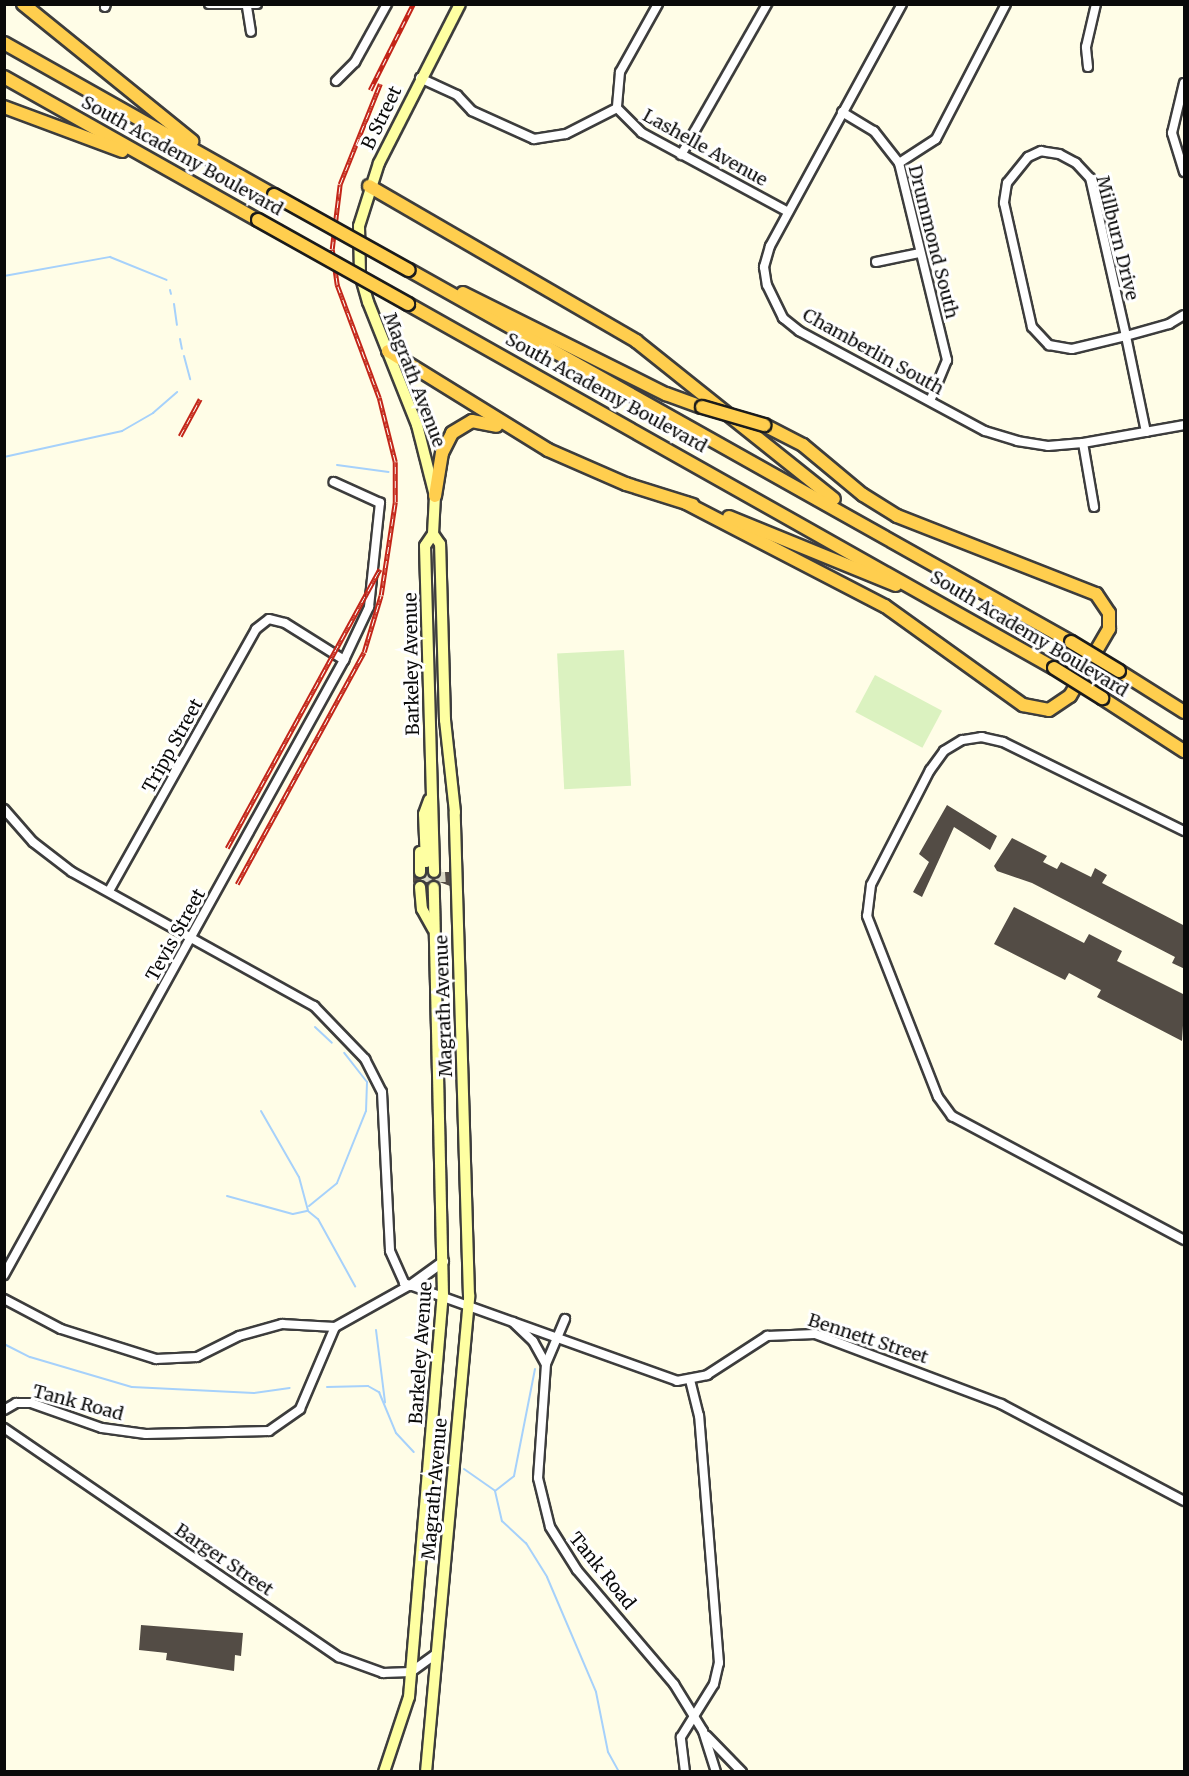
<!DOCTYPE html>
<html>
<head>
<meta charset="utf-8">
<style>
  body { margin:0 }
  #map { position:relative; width:1189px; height:1776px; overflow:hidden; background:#fffde7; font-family:Merriweather,serif }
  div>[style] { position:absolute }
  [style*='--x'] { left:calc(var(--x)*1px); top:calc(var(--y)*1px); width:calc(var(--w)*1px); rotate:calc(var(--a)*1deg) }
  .pitch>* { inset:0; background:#dbf2c0; transform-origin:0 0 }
  .stream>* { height:2px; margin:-1px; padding:0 1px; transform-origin:1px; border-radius:1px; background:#a6d1fb }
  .building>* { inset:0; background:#534c45 }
  .secondary-tunnel>* { height:10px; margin-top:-5px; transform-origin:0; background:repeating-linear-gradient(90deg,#dad9c6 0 10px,transparent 0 15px) }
  .roads { filter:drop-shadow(2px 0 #3d3d3d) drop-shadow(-2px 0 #3d3d3d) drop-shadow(0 2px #3d3d3d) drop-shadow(0 -2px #3d3d3d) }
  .minor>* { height:8px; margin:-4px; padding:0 4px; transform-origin:4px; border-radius:4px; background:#fff }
  .tertiary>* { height:9px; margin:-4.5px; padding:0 4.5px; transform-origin:4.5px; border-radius:4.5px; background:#fff }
  .secondary>* { height:10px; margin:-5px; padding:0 5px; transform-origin:5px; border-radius:5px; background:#feffa2 }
  .trunk>* { height:12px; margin:-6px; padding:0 6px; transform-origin:6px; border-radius:6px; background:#ffce4e }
  .rail>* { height:4.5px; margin-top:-2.25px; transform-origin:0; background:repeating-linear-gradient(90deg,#fff 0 7px,#c32518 0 14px); box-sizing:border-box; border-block:2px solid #c32518 }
  .bridges { filter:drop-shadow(2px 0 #1b1b1b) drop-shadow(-2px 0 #1b1b1b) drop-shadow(0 2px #1b1b1b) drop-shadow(0 -2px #1b1b1b) }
  .trunk-bridge>* { height:12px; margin:-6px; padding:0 6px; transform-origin:6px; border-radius:6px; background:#ffce4e }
  span { translate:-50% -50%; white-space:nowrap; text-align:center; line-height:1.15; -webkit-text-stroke:6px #fff; paint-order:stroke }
  .street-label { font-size:18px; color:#0a0a0a }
  .frame { position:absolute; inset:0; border:6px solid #0a0a0a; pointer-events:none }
</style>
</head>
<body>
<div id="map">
  <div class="pitch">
    <i style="left:624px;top:650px;width:136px;height:67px;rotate:87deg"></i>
    <i style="left:875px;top:675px;width:76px;height:42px;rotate:28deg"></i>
  </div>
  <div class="stream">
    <i style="--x:4;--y:276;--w:108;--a:-10.2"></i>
    <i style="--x:110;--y:257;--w:61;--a:22"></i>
    <i style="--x:170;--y:290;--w:4;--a:76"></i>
    <i style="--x:174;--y:304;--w:21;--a:82"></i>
    <i style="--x:180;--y:339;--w:10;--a:79"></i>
    <i style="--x:184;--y:356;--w:24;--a:75"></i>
    <i style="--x:4;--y:457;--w:121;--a:-12.4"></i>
    <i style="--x:122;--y:431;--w:36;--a:-30"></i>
    <i style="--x:153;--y:413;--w:32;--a:-41"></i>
    <i style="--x:337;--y:465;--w:52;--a:7.7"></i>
    <i style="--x:315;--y:1027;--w:23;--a:43"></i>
    <i style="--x:261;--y:1111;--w:76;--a:60.1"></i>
    <i style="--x:299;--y:1177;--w:35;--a:75"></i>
    <i style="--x:308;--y:1211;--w:13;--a:39"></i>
    <i style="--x:318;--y:1219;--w:77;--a:61.1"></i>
    <i style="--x:227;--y:1196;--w:68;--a:15.3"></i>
    <i style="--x:293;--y:1214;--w:14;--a:-12"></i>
    <i style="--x:309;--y:1206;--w:36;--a:-39"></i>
    <i style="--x:337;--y:1183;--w:78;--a:-68.1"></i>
    <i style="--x:366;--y:1111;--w:29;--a:-88"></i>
    <i style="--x:367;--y:1082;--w:37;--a:-128"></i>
    <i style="--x:376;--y:1330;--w:73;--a:82.9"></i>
    <i style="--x:4;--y:1344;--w:29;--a:27"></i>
    <i style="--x:30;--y:1357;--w:106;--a:16.4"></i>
    <i style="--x:132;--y:1387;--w:122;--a:2.8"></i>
    <i style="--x:254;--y:1393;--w:36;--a:-8"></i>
    <i style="--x:327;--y:1387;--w:41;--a:-1.4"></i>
    <i style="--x:368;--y:1386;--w:13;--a:29"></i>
    <i style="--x:379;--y:1392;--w:44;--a:67.5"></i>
    <i style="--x:396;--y:1433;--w:26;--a:47"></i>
    <i style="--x:464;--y:1469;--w:38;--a:35"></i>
    <i style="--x:495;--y:1491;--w:31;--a:77"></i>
    <i style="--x:502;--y:1521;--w:33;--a:43"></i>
    <i style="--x:526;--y:1543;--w:40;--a:58"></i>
    <i style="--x:547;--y:1577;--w:125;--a:66.9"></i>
    <i style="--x:596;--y:1692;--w:61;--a:78.7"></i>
    <i style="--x:608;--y:1752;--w:23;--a:61"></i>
    <i style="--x:495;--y:1491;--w:24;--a:-38"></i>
    <i style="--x:514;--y:1476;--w:109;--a:-78.9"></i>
  </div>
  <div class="building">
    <i style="clip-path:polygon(947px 805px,997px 836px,990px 850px,954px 827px,922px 897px,913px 892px,929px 862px,919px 854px)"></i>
    <i style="clip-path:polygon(1012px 838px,1047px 856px,1043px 862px,1057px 869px,1061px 862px,1091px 877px,1095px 868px,1107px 875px,1102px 883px,1185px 926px,1185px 969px,1172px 963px,1175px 957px,1032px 883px,997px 871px,994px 866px)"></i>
    <i style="clip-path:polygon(441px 872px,449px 872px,450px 886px,434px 880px,427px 885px,420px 880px,413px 883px,413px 875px,435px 879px)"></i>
    <i style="clip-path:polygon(1014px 907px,1084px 943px,1089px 934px,1122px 951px,1117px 961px,1185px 995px,1182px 1041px,1097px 997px,1101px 990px,1069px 973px,1065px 980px,994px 944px)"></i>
    <i style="clip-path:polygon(141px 1625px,243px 1633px,241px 1656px,235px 1655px,234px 1671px,166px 1660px,167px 1653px,139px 1650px)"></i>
  </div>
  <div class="secondary-tunnel">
    <i style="--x:426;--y:872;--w:15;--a:86"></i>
    <i style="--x:440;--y:872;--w:14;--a:86"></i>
  </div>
  <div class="roads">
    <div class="minor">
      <i style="--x:209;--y:4;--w:48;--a:0"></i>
      <i style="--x:658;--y:4;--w:78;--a:119.2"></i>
      <i style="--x:620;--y:72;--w:36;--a:95"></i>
      <i style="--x:617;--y:108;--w:35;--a:45"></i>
      <i style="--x:642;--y:133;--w:166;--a:28.4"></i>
      <i style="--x:902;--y:4;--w:276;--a:118.6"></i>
      <i style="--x:770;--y:246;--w:22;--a:106"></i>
      <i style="--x:764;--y:267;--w:18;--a:81"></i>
      <i style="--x:767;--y:285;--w:37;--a:64"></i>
      <i style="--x:783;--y:318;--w:21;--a:39"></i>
      <i style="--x:799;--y:331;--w:211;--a:28.3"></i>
      <i style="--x:985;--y:431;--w:34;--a:17"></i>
      <i style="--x:1017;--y:441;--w:31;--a:9"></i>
      <i style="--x:1048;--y:446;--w:35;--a:-5"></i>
      <i style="--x:1083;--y:443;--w:103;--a:-10.1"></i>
      <i style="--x:105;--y:7;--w:3;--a:-72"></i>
      <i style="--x:247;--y:7;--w:25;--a:81"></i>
      <i style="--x:1088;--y:67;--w:20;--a:-96"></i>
      <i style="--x:1086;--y:47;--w:44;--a:-76.9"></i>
      <i style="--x:420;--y:78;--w:41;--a:24.7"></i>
      <i style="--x:457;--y:95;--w:22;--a:47"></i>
      <i style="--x:472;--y:111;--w:68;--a:24.3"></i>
      <i style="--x:534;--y:139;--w:32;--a:-9"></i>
      <i style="--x:566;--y:134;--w:57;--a:-27"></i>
      <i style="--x:336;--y:81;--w:27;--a:-45"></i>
      <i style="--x:355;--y:62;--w:66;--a:-61.1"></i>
      <i style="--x:1184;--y:83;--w:51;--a:103.5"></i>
      <i style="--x:1172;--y:133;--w:41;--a:72.9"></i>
      <i style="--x:842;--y:112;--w:37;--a:31"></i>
      <i style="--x:874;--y:131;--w:41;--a:52"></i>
      <i style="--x:899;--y:163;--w:203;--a:76.3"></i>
      <i style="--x:947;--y:360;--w:44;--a:112.5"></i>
      <i style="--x:681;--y:155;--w:174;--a:-60.3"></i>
      <i style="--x:899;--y:163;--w:44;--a:-33"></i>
      <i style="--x:936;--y:139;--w:152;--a:-62.6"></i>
      <i style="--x:876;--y:262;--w:45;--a:-11.6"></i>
      <i style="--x:1146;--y:432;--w:98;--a:-101.8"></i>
      <i style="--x:1126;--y:336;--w:162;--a:-102.8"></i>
      <i style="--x:1090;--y:178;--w:21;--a:-133"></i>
      <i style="--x:1076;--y:163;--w:19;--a:-152"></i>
      <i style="--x:1059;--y:154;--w:18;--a:-171"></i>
      <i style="--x:1041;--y:151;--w:14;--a:155"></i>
      <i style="--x:1028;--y:157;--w:33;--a:129"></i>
      <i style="--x:1007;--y:183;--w:20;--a:99"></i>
      <i style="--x:1004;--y:203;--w:127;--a:77.3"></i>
      <i style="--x:1032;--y:327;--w:25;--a:47"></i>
      <i style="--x:1049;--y:345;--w:23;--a:10"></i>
      <i style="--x:1072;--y:349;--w:56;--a:-13.5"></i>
      <i style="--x:1126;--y:336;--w:45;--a:-15.6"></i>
      <i style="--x:1169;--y:324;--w:17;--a:-31"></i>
      <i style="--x:1083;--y:443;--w:65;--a:80.2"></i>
      <i style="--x:4;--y:809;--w:44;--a:48.7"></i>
      <i style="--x:33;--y:842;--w:49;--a:37.6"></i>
      <i style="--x:72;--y:872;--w:277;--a:29"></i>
      <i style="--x:314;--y:1006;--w:74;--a:46.1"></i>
      <i style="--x:365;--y:1059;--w:37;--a:63"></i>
      <i style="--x:382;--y:1092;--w:159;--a:87.1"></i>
      <i style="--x:390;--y:1251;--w:35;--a:66"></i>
      <i style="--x:404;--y:1283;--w:290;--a:19.7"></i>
      <i style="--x:677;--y:1381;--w:31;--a:-11"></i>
      <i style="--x:707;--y:1375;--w:72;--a:-33"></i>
      <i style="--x:767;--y:1336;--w:48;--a:-2.4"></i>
      <i style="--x:815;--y:1334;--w:199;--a:20.6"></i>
      <i style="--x:1001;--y:1404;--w:207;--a:27.9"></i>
      <i style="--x:1184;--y:831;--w:202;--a:-153.8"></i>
      <i style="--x:1003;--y:742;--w:22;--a:-167"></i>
      <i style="--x:982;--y:737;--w:20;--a:171"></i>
      <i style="--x:962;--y:740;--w:21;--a:149"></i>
      <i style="--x:944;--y:751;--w:24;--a:126"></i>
      <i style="--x:930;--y:770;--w:129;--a:117.2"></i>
      <i style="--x:871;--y:885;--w:31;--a:97"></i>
      <i style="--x:867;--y:916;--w:194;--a:68.6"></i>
      <i style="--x:938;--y:1097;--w:24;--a:54"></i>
      <i style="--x:952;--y:1116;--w:263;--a:28.1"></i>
      <i style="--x:109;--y:891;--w:300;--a:-60.7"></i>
      <i style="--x:256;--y:629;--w:16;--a:-38"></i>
      <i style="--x:269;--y:619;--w:16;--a:14"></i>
      <i style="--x:285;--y:623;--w:70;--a:32.1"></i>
      <i style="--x:4;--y:1275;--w:703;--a:-61.06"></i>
      <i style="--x:344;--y:660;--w:59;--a:-64.7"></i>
      <i style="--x:369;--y:607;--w:105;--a:-84"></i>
      <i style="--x:380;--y:503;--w:51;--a:-155.5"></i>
      <i style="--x:4;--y:1299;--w:64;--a:27.8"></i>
      <i style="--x:61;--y:1329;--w:100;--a:17.5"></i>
      <i style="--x:156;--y:1359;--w:41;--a:-2.8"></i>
      <i style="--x:197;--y:1357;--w:47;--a:-26.6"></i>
      <i style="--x:239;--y:1336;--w:45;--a:-15.6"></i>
      <i style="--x:282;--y:1324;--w:53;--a:3.2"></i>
      <i style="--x:513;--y:1322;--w:28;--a:44"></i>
      <i style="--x:533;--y:1341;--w:26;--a:61"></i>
      <i style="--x:546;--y:1364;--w:114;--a:94"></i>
      <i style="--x:538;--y:1478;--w:50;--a:76.2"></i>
      <i style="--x:550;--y:1527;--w:51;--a:57.9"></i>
      <i style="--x:577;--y:1570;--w:150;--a:49.6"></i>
      <i style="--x:674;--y:1684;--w:55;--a:58.3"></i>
      <i style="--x:703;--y:1731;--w:43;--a:72.4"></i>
      <i style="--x:546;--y:1364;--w:49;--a:-67.1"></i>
      <i style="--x:4;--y:1410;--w:14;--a:-30"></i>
      <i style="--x:16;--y:1403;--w:15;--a:0"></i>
      <i style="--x:31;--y:1403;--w:75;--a:19.4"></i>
      <i style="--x:102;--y:1428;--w:44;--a:7.8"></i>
      <i style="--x:146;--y:1434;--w:123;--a:-1.4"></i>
      <i style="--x:269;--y:1431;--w:38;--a:-35"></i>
      <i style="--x:300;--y:1409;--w:89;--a:-66.9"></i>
      <i style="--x:335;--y:1327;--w:86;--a:-29.2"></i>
      <i style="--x:4;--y:1428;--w:406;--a:34.4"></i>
      <i style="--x:339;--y:1657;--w:47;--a:20"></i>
      <i style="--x:383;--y:1673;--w:28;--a:-2"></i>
      <i style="--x:411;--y:1672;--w:32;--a:-36"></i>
      <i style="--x:707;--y:1736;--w:50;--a:45.8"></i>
      <i style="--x:685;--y:1772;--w:35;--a:-97"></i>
      <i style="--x:681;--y:1737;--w:62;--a:-58.1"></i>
      <i style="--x:714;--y:1684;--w:22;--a:-77"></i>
      <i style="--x:719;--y:1663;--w:248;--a:-94.6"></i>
      <i style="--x:699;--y:1416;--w:36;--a:-104"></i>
    </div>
    <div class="tertiary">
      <i style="--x:410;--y:1285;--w:41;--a:-36"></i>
    </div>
    <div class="secondary">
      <i style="--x:433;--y:534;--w:14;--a:124"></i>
      <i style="--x:425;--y:546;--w:326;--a:88.4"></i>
      <i style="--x:420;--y:852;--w:20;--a:90"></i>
      <i style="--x:426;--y:862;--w:48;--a:-92.4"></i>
      <i style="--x:424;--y:814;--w:15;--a:-70"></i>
      <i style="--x:420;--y:887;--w:22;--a:85"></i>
      <i style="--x:422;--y:909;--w:23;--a:61"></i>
      <i style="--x:384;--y:1772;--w:79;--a:-71.6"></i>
      <i style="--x:409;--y:1697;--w:403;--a:-85.2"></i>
      <i style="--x:443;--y:1295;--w:408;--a:-91.3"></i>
      <i style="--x:426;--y:1772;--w:478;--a:-84.8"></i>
      <i style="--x:469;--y:1296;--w:484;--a:-91.7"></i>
      <i style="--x:455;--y:812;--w:93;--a:-96.2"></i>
      <i style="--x:445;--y:720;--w:176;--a:-91.6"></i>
      <i style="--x:440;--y:544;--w:12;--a:-125"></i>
      <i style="--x:433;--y:534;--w:38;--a:-87"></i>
      <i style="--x:435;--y:496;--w:73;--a:-104.2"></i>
      <i style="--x:417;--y:425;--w:132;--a:-111.7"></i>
      <i style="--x:368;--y:302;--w:29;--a:-106"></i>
      <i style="--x:360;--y:274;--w:48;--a:-91.2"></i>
      <i style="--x:359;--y:226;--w:66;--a:-72.4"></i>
      <i style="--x:379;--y:163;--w:178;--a:-63"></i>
    </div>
    <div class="trunk">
      <i style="--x:23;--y:4;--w:218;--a:39"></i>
      <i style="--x:4;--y:43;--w:310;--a:29.4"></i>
      <i style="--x:4;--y:77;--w:291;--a:29.4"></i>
      <i style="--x:4;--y:107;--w:126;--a:20.4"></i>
      <i style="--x:369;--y:186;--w:309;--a:30.1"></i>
      <i style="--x:636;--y:341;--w:253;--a:38.6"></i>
      <i style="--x:409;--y:270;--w:759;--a:29.33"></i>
      <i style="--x:463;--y:293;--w:227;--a:26.5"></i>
      <i style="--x:666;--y:394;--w:38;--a:20"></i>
      <i style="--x:408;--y:304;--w:741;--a:29.4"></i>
      <i style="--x:388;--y:351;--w:188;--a:31.7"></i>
      <i style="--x:548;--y:450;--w:85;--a:23.6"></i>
      <i style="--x:626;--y:484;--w:70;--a:17.4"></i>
      <i style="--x:435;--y:496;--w:44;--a:-80.8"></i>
      <i style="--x:442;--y:453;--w:22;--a:-63"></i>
      <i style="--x:452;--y:433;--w:23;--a:-31"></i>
      <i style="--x:472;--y:421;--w:25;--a:11"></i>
      <i style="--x:686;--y:503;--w:224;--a:27.4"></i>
      <i style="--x:885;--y:606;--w:170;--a:35.7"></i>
      <i style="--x:1023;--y:705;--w:26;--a:11"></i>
      <i style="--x:1049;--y:710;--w:25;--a:-34"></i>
      <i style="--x:1070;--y:696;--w:78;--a:-59.8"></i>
      <i style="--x:1109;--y:629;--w:16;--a:-90"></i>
      <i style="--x:1109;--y:613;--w:23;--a:-124"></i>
      <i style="--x:1096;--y:594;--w:214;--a:-158.6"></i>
      <i style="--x:897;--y:516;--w:40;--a:-148"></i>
      <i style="--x:863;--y:495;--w:78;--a:-140.2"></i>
      <i style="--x:803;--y:445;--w:44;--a:-152.9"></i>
      <i style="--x:729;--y:517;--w:180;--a:22.2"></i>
      <i style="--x:1119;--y:671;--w:77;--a:32.2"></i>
      <i style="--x:1102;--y:698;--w:98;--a:32.9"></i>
    </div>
  </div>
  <div class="rail">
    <i style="--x:370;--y:90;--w:96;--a:-63.4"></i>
    <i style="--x:180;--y:436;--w:42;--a:-61.6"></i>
    <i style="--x:227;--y:848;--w:318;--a:-61.3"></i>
    <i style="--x:237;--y:884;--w:264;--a:-61.3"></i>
    <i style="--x:364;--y:652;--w:59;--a:-73.4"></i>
    <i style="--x:381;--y:595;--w:94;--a:-81.4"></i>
    <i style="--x:395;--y:502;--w:40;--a:-90"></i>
    <i style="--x:395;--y:462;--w:66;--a:-104"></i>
    <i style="--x:379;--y:398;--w:121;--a:-110.4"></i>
    <i style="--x:337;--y:285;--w:36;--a:-98"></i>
    <i style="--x:332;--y:249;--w:65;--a:-83"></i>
    <i style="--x:340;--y:184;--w:108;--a:-68.2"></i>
  </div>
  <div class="bridges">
    <div class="trunk-bridge">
      <i style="--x:274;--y:195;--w:154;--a:29.1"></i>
      <i style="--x:258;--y:220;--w:172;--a:29.2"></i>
      <i style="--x:702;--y:407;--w:65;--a:16.2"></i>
      <i style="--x:1071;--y:642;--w:56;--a:31.1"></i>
      <i style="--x:1054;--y:668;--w:57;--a:32"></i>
    </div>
  </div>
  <div class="street-label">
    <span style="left:382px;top:118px;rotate:-64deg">B Street</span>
    <span style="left:705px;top:148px;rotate:29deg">Lashelle Avenue</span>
    <span style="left:182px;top:156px;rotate:29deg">South Academy Boulevard</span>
    <span style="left:1117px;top:238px;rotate:76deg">Millburn Drive</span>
    <span style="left:933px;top:242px;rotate:76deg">Drummond South</span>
    <span style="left:873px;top:352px;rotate:29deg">Chamberlin South</span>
    <span style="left:414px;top:380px;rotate:69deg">Magrath Avenue</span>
    <span style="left:606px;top:393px;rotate:29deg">South Academy Boulevard</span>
    <span style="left:1029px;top:634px;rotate:31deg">South Academy Boulevard</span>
    <span style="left:412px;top:664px;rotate:-91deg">Barkeley Avenue</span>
    <span style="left:173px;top:746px;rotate:-61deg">Tripp Street</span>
    <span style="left:176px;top:935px;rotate:-61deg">Tevis Street</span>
    <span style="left:444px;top:1006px;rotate:-92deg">Magrath Avenue</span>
    <span style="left:868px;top:1339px;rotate:18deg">Bennett Street</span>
    <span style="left:421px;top:1353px;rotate:-86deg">Barkeley Avenue</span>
    <span style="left:78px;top:1403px;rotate:15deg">Tank Road</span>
    <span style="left:435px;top:1489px;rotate:-85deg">Magrath Avenue</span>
    <span style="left:224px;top:1560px;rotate:34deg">Barger Street</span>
    <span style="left:602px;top:1571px;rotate:51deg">Tank Road</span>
  </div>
  <div class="frame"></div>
</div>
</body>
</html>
